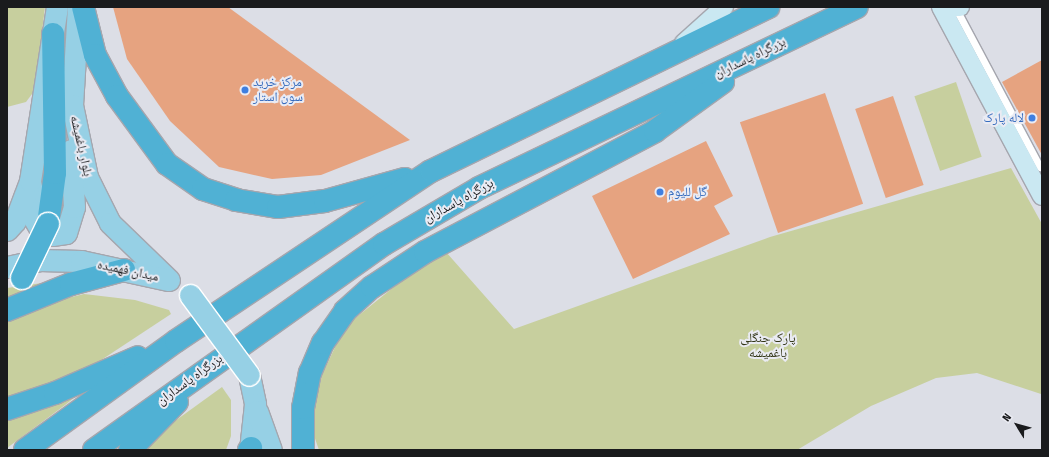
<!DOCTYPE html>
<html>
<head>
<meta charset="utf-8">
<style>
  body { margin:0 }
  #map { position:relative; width:1049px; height:457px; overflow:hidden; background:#dcdee6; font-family:"Fira Sans Condensed","Noto Naskh Arabic",sans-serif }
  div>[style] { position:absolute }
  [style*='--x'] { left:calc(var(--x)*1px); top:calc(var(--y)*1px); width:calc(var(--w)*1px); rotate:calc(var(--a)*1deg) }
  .green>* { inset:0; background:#c7cf9e; transform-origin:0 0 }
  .building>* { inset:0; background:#e6a380; transform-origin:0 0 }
  .roads { filter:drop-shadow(1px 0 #a5a6ae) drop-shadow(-1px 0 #a5a6ae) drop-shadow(0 1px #a5a6ae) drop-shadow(0 -1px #a5a6ae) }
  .lane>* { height:7px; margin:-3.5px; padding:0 3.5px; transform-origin:3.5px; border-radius:3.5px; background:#fff }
  .secondary>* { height:18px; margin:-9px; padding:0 9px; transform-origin:9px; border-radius:9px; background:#cae8f2 }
  .primary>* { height:21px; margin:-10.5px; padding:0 10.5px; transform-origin:10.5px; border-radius:10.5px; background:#96d0e5 }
  .highway>* { height:22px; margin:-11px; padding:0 11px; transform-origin:11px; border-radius:11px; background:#50b1d4 }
  .bridges { filter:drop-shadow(1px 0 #fff) drop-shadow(-1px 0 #fff) drop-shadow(0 1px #fff) drop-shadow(0 -1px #fff) }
  .primary-bridge>* { height:21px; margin:-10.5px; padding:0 10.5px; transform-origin:10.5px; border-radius:10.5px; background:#96d0e5 }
  .highway-bridge>* { height:22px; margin:-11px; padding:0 11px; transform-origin:11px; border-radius:11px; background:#50b1d4 }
  .dots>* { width:11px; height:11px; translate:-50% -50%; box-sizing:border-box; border:2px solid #eaebf3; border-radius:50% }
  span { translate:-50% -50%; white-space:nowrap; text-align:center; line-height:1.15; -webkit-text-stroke:4px #eaebf3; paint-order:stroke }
  .street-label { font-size:13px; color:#1a1b1d }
  .shop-label { font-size:13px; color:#366cbe }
  .left { translate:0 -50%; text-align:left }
  .right { translate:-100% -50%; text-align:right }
  .park-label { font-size:13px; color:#303415 }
  .frame { position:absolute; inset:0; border:8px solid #1a1b1d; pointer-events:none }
  .north { position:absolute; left:997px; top:405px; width:40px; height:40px; -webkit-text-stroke:3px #eaebf3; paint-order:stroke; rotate:307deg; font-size:11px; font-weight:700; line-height:16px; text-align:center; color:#1a1b1d }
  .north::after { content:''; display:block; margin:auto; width:14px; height:18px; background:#1a1b1d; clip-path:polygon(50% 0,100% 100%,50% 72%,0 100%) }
</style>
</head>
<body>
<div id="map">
  <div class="green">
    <i style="clip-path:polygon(45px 7px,35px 90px,26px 102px,7px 107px,7px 8px)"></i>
    <i style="left:956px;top:82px;width:79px;height:44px;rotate:71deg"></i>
    <i style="clip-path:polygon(1011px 168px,1042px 224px,1041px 394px,977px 373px,936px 378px,871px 406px,797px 450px,319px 450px,310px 424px,322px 375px,336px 345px,353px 320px,400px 282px,446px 252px,514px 329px,770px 237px)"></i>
    <i style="clip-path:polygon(49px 282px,7px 303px,7px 288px)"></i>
    <i style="clip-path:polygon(84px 294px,135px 300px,169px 310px,171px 314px,80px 374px,7px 399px,7px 320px,35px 306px)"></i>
    <i style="clip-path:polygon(88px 387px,65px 405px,7px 448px,7px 421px,45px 409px)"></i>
    <i style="clip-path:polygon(222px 387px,231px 400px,231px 436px,226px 450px,145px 450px,175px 421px)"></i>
  </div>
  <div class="building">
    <i style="clip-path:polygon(113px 7px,228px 7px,410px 140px,321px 175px,272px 179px,219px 167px,170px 121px,127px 59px)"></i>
    <i style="clip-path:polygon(1042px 60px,1042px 155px,1002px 82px)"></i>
    <i style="left:825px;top:93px;width:117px;height:90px;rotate:71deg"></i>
    <i style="left:893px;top:96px;width:94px;height:40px;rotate:71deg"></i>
    <i style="clip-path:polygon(706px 141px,733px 196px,714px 206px,730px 234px,633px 279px,592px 196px)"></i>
  </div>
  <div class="roads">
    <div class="lane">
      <i style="--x:956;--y:9;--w:179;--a:62"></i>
    </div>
    <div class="secondary">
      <i style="--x:941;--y:7;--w:214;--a:61.9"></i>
      <i style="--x:956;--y:7;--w:4;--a:0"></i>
      <i style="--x:684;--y:43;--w:54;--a:-42"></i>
    </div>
    <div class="primary">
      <i style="--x:78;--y:7;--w:98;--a:93.5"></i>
      <i style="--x:72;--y:105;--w:74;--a:78.2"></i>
      <i style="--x:87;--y:177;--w:51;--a:63.4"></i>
      <i style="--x:110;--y:223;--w:82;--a:44"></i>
      <i style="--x:31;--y:186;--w:31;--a:86"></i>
      <i style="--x:33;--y:217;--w:14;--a:60"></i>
      <i style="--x:40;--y:229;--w:13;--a:27"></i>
      <i style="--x:52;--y:235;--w:14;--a:-8"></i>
      <i style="--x:66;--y:233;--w:27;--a:-73"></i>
      <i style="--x:74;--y:207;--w:57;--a:-93"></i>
      <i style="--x:7;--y:230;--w:12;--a:-48"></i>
      <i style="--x:15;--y:221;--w:43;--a:-69.4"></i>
      <i style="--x:30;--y:181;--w:176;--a:-81.2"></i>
      <i style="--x:7;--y:267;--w:33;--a:-12"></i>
      <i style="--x:39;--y:260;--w:42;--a:1.4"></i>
      <i style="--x:81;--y:261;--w:89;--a:12.3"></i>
      <i style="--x:249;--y:375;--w:30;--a:78"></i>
      <i style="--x:255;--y:404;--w:46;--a:96.2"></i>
      <i style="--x:257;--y:411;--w:41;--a:70.3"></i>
    </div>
    <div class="highway">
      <i style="--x:83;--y:7;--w:49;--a:76"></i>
      <i style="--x:95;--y:55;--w:47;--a:61.8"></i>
      <i style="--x:117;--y:96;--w:84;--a:53.7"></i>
      <i style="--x:167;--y:164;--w:44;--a:34.8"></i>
      <i style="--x:203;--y:189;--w:35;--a:18"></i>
      <i style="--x:236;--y:200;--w:43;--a:9.5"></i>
      <i style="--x:278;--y:207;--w:47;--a:-7.3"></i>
      <i style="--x:325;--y:201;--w:83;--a:-15.4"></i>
      <i style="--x:48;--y:224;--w:51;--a:-82.2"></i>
      <i style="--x:55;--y:173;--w:139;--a:-90.8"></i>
      <i style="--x:7;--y:310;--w:69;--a:-22.1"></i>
      <i style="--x:71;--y:284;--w:55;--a:-14.8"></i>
      <i style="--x:7;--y:409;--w:51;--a:-18.4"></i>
      <i style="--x:55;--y:393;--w:90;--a:-23.4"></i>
      <i style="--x:25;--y:450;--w:186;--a:-35.8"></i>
      <i style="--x:176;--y:341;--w:306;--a:-33.7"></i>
      <i style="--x:431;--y:171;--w:375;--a:-25.9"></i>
      <i style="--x:94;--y:450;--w:356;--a:-35.4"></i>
      <i style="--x:384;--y:244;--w:110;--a:-30.5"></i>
      <i style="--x:479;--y:188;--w:419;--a:-25.6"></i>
      <i style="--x:130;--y:450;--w:67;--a:-45.6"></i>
      <i style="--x:249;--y:450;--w:3;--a:-45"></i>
      <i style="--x:303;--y:450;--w:42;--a:-90"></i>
      <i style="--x:303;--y:408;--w:36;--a:-79"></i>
      <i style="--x:310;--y:373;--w:33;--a:-67"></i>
      <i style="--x:323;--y:343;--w:39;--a:-55"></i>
      <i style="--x:345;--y:311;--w:36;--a:-42"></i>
      <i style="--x:372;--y:287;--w:64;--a:-33.4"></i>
      <i style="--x:425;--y:252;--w:260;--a:-27.7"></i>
      <i style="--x:655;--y:131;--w:84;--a:-35.8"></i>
    </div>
  </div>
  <div class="bridges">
    <div class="primary-bridge">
      <i style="--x:190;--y:295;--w:99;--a:53.6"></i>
    </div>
    <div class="highway-bridge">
      <i style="--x:22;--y:278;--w:60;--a:-64.3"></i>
    </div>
  </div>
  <div class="dots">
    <i style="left:245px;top:90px;background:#3f7fe0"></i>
    <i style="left:1032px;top:118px;background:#3f7fe0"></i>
    <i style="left:660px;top:192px;background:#3f7fe0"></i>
  </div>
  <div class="street-label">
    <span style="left:750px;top:58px;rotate:-26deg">بزرگراه پاسداران</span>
    <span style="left:81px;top:146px;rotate:77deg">بلوار باغمیشه</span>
    <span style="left:459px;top:201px;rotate:-29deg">بزرگراه پاسداران</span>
    <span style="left:128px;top:271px;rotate:12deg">میدان فهمیده</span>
    <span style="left:190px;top:380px;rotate:-36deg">بزرگراه پاسداران</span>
  </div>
  <div class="shop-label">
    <span class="left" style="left:253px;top:90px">مرکز خرید<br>سون استار</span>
    <span class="right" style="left:1024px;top:118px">لاله پارک</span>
    <span class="left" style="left:668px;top:192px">گل للیوم</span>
  </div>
  <div class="park-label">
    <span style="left:768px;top:346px">پارک جنگلی<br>باغمیشه</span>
  </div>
  <div class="frame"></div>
  <div class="north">N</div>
</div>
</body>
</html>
